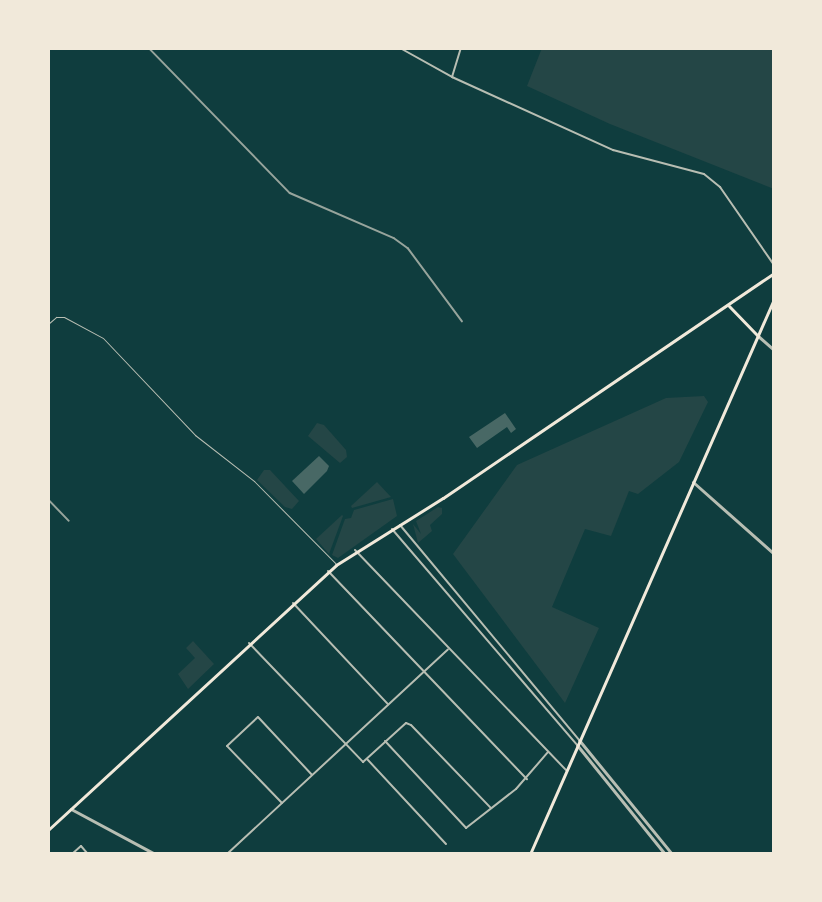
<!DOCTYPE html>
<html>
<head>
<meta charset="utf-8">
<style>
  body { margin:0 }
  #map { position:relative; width:822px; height:902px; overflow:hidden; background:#0f3d3e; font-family:Arial,sans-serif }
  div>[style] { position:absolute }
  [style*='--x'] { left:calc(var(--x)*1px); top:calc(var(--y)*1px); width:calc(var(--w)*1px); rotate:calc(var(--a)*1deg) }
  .green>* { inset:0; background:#244646 }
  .building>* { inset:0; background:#486865 }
  .service>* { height:1px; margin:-0.5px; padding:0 0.5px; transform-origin:0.5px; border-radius:0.5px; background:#b8beb3 }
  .minor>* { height:2px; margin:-1px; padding:0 1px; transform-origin:1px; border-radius:1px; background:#b8beb3 }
  .tertiary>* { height:3px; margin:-1.5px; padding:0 1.5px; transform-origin:1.5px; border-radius:1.5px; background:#b8beb3 }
  .secondary>* { height:3px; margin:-1.5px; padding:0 1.5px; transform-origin:1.5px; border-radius:1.5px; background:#f1e9da }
  .rail>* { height:1.5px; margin:-0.75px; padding:0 0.75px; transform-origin:0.75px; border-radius:0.75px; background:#97a49c }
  span { translate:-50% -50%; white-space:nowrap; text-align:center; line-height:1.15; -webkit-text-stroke:4.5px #f1e9da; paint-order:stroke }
  .frame { position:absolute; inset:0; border:50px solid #f1e9da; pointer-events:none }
</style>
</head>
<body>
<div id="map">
  <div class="green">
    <i style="clip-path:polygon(542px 48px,774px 48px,774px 189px,610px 124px,527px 86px)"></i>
    <i style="clip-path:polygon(704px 396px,708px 402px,679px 462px,638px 494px,629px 491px,611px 536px,585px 529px,552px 607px,599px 628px,565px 703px,453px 554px,517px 465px,666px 398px)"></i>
    <i style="clip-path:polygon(317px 423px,324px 425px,346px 450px,347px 457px,340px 463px,308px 436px)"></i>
    <i style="clip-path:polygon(264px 470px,270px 470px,299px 501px,292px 509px,285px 507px,257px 480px)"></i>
    <i style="clip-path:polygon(377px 482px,391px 497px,352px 508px,351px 506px)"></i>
    <i style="clip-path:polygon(393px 499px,397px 516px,338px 558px,332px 555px,345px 519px,351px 518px,354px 510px)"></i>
    <i style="clip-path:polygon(438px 507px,442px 508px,442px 514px,430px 525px,432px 531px,418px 543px,413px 524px,421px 534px,416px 521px)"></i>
    <i style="clip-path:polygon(342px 515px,343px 516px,329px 554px,316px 539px)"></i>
    <i style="clip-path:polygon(193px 641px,214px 664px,188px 689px,178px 674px,195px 658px,186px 648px)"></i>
  </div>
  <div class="building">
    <i style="clip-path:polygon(505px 413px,516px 429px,511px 433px,507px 427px,477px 448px,469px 437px)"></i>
    <i style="clip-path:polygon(319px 456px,329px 466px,327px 471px,304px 494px,292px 481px)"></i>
  </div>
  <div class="service">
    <i style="--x:48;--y:324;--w:11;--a:-41"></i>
    <i style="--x:56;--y:317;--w:8;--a:0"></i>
    <i style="--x:64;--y:317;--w:44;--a:28.3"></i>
    <i style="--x:103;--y:338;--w:134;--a:46.5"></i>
    <i style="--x:195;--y:435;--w:75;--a:37.9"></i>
    <i style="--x:254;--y:481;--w:117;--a:45.3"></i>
  </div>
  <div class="minor">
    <i style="--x:400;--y:48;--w:60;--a:29.1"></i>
    <i style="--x:452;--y:77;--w:177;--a:24.4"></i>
    <i style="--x:613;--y:150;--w:94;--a:14.8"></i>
    <i style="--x:704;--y:174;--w:21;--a:39"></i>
    <i style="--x:720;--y:187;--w:95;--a:55.3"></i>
    <i style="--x:452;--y:77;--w:30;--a:-73"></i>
    <i style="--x:400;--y:525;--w:280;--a:50.2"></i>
    <i style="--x:392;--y:529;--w:284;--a:49.4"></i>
    <i style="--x:355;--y:550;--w:305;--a:46.2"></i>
    <i style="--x:328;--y:571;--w:288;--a:46.3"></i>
    <i style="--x:293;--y:603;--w:139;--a:46.8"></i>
    <i style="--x:249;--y:643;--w:165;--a:46.2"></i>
    <i style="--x:363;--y:762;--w:58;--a:-42.2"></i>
    <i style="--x:406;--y:723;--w:5;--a:22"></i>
    <i style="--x:411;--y:725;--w:115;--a:46.1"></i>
    <i style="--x:385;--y:741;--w:119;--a:47"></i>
    <i style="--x:466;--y:828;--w:63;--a:-38"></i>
    <i style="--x:516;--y:789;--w:49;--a:-49.1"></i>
    <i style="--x:367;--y:759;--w:116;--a:47.1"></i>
    <i style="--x:282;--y:803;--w:79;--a:-134"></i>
    <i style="--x:227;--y:746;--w:42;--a:-43.1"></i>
    <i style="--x:258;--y:717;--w:79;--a:47"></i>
    <i style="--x:72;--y:854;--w:12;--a:-42"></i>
    <i style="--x:81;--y:846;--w:11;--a:49"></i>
    <i style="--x:227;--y:854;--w:301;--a:-42.8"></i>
  </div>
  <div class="tertiary">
    <i style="--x:758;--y:336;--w:21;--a:41"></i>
    <i style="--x:693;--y:482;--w:108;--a:41.6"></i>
    <i style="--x:579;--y:740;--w:147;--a:50.8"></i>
    <i style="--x:577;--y:745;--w:140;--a:51.1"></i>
    <i style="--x:71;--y:809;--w:95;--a:28.2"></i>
  </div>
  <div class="secondary">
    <i style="--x:729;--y:306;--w:42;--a:46"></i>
    <i style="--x:48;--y:830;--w:391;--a:-42.6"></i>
    <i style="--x:336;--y:565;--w:126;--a:-32.1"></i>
    <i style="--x:443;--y:498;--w:400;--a:-34.2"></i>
    <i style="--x:530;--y:854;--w:606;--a:-66.27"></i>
  </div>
  <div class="rail">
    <i style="--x:149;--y:48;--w:202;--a:45.8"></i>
    <i style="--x:290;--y:193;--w:113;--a:23.4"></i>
    <i style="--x:394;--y:238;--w:17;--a:36"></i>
    <i style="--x:408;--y:248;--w:91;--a:53.5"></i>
    <i style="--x:48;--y:499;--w:30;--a:46"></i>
  </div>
  <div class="frame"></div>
</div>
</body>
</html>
